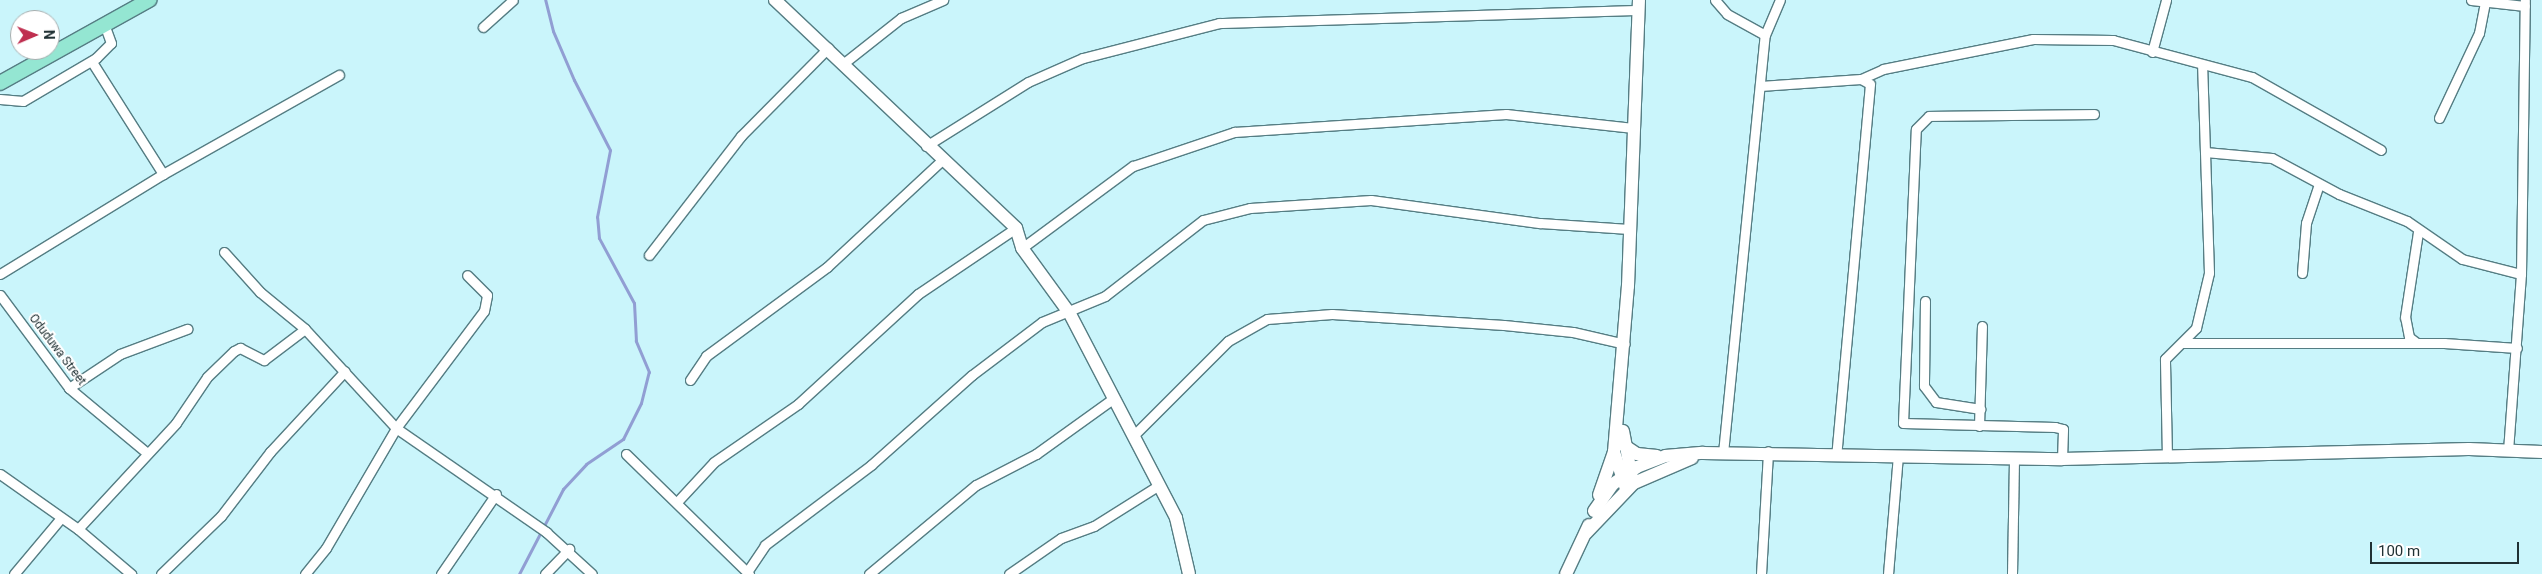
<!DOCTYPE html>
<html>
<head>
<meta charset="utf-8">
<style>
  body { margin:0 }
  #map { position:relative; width:2542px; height:574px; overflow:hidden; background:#caf5fb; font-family:Roboto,sans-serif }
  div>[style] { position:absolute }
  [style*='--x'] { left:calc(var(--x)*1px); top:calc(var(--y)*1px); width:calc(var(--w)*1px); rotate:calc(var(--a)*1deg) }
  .stream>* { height:3px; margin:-1.5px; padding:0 1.5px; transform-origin:1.5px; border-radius:1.5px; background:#919ed3 }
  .roads { filter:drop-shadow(1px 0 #557d83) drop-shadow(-1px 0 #557d83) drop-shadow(0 1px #557d83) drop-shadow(0 -1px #557d83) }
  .street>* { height:9px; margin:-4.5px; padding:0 4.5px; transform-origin:4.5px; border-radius:4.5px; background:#fff }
  .secondary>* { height:12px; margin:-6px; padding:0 6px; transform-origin:6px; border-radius:6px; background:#fff }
  .primary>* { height:14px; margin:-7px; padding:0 7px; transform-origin:7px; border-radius:7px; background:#94e6d2 }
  span { translate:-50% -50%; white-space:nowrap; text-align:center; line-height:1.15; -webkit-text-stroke:4px #fff; paint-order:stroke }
  .street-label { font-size:12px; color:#203134 }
  .north { position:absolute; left:10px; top:10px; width:50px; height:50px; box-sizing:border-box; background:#fff; border:1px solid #a6adae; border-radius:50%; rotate:89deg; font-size:14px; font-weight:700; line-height:20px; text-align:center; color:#203134 }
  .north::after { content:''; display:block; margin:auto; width:18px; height:22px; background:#bf2f50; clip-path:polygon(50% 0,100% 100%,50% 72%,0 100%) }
  .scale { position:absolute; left:2370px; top:542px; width:149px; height:22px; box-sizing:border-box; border:2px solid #203134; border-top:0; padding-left:6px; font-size:15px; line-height:18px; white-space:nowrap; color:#203134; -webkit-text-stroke:4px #fff; paint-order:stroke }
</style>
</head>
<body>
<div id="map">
  <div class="stream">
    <i style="--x:519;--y:574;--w:96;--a:-62.6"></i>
    <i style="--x:563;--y:489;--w:34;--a:-47"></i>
    <i style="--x:586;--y:464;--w:45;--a:-34"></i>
    <i style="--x:623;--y:439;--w:40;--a:-63.4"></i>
    <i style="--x:641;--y:403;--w:32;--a:-76"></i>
    <i style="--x:649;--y:372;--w:34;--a:-113"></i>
    <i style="--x:636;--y:341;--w:38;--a:-93"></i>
    <i style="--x:634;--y:303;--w:74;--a:-118.3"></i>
    <i style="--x:599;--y:238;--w:21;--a:-95"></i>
    <i style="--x:597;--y:217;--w:68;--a:-79"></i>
    <i style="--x:610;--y:150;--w:79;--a:-117.2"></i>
    <i style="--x:574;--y:80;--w:53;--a:-113.2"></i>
    <i style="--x:553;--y:31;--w:32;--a:-104"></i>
  </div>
  <div class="roads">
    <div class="street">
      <i style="--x:1715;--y:0;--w:18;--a:49"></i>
      <i style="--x:1727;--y:14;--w:43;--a:28.9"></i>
      <i style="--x:2471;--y:0;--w:54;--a:6.3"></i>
      <i style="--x:483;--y:27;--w:40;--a:-42"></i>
      <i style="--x:2152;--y:52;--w:54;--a:-74.9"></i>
      <i style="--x:92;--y:62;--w:133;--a:57.6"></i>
      <i style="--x:844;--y:63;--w:73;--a:-38.3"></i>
      <i style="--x:901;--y:18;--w:46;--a:-23.2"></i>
      <i style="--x:1861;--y:79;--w:24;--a:-24"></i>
      <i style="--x:1883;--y:69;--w:153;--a:-11.3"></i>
      <i style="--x:2033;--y:39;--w:80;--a:0.7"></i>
      <i style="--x:2113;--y:40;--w:144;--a:14.9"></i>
      <i style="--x:2252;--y:77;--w:148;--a:29.5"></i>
      <i style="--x:1760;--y:86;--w:101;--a:-4"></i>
      <i style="--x:1861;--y:79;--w:10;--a:29"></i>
      <i style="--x:1870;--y:84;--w:373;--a:95.2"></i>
      <i style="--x:0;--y:99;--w:23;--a:5"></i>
      <i style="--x:23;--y:101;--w:85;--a:-30.5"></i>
      <i style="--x:96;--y:58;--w:21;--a:-45"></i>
      <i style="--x:111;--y:43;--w:20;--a:-110"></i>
      <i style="--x:2439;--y:118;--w:94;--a:-64.8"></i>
      <i style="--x:2479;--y:33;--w:31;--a:-79"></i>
      <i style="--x:926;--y:146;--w:120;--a:-32.1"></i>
      <i style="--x:1028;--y:82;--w:60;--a:-23.6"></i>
      <i style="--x:1083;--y:58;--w:140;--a:-14.4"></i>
      <i style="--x:1219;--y:23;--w:420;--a:-1.8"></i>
      <i style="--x:2205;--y:152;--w:67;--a:5.1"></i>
      <i style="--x:2272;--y:158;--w:76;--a:28.2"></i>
      <i style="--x:2339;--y:194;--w:73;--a:21.7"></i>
      <i style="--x:2407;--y:221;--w:67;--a:34.6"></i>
      <i style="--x:2462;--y:259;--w:61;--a:14.3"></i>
      <i style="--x:1022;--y:248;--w:138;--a:-36.5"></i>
      <i style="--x:1133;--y:166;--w:107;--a:-18.6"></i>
      <i style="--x:1234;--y:132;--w:273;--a:-3.8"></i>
      <i style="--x:1506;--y:114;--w:128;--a:6.3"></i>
      <i style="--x:224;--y:252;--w:54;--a:48"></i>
      <i style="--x:260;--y:292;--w:58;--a:39.4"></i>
      <i style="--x:305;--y:329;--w:134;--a:47.4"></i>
      <i style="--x:396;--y:428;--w:183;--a:34.7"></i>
      <i style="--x:546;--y:532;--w:62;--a:42.4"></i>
      <i style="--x:649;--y:255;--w:150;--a:-52.3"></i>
      <i style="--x:741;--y:136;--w:124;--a:-45.3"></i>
      <i style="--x:2302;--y:273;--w:50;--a:-85.4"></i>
      <i style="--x:2306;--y:223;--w:41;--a:-71.6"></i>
      <i style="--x:0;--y:274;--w:191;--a:-31.5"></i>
      <i style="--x:163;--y:174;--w:202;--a:-29.4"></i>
      <i style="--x:0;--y:295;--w:116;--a:53.4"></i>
      <i style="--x:69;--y:388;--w:102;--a:39.8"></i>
      <i style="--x:1925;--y:301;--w:85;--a:90.7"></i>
      <i style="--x:1924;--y:386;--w:20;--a:53"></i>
      <i style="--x:1936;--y:402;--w:45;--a:9"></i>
      <i style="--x:2183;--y:343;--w:261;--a:0"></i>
      <i style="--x:2444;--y:343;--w:73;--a:3.9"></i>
      <i style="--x:2417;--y:343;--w:10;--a:-143"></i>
      <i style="--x:2409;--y:337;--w:20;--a:-101"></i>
      <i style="--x:2405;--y:317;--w:86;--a:-81.3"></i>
      <i style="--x:690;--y:380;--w:29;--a:-56"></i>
      <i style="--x:706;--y:356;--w:150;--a:-36.3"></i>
      <i style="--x:827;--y:267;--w:156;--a:-42.9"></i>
      <i style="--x:69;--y:388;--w:61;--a:-33.7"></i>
      <i style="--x:120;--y:354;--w:72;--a:-20.5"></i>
      <i style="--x:1979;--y:426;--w:100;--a:-88.3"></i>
      <i style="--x:1134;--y:435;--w:133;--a:-45"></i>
      <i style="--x:1228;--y:341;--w:45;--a:-29.4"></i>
      <i style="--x:1267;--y:319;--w:65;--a:-4.4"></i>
      <i style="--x:1332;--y:314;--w:172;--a:3.7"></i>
      <i style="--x:1504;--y:325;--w:69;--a:5.8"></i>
      <i style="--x:1573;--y:332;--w:53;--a:13"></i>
      <i style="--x:2508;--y:451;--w:177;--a:-85.8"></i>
      <i style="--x:2521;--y:274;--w:274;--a:-89.2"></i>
      <i style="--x:1723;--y:453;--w:420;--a:-84.3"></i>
      <i style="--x:1765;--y:35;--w:38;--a:-67"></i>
      <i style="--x:626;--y:454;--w:172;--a:44.3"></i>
      <i style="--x:2167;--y:457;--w:98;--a:-91.2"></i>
      <i style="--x:2165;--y:359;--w:44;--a:-45"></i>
      <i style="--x:2196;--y:328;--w:57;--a:-76.7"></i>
      <i style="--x:2209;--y:273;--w:207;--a:-91.9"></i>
      <i style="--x:2062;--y:459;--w:30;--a:-88"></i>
      <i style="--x:2063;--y:429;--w:8;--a:-166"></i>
      <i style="--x:2055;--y:427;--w:152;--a:-178.5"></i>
      <i style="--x:1903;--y:423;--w:294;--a:-87.5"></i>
      <i style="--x:1916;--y:129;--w:18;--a:-45"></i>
      <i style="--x:1929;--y:116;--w:165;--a:-0.7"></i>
      <i style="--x:0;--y:474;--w:95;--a:35.2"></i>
      <i style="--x:78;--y:529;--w:70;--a:40.3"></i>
      <i style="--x:677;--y:502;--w:54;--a:-47.2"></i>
      <i style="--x:714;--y:462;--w:102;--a:-34.6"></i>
      <i style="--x:798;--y:404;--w:163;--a:-42.5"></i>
      <i style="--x:918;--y:294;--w:118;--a:-34"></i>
      <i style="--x:78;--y:529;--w:144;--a:-47.2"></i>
      <i style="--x:176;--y:423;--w:55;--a:-56"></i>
      <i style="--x:207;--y:377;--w:37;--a:-44"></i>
      <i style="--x:234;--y:351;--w:7;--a:-27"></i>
      <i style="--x:240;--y:348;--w:27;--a:27"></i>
      <i style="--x:264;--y:360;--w:51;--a:-37.1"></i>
      <i style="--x:747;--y:572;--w:32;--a:-56"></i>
      <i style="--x:765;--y:545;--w:133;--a:-37"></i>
      <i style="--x:871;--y:465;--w:135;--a:-41.7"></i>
      <i style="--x:972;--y:375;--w:88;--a:-37.1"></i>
      <i style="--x:1042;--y:322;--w:68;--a:-22.4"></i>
      <i style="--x:1105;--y:296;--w:124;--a:-37.8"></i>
      <i style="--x:1203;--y:220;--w:49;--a:-14.3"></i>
      <i style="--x:1250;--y:208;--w:121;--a:-3.8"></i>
      <i style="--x:1371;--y:200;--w:171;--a:7.8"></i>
      <i style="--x:1540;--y:223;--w:89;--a:3.9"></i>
      <i style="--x:14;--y:574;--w:72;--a:-50.1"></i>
      <i style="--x:161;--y:574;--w:83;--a:-44"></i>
      <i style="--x:221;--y:516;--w:81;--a:-52.6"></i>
      <i style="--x:270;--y:452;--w:110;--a:-47.2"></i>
      <i style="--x:305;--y:574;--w:33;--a:-51"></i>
      <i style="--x:326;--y:548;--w:139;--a:-59.7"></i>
      <i style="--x:396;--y:428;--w:146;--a:-53.1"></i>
      <i style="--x:484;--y:311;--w:16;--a:-79"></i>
      <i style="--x:487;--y:295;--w:28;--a:-135"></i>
      <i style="--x:441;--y:574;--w:97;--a:-55.5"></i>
      <i style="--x:545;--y:574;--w:35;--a:-46"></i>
      <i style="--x:869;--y:574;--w:139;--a:-39.8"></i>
      <i style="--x:976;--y:485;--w:68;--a:-27.3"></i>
      <i style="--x:1036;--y:454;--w:96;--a:-35.7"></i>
      <i style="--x:1009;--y:574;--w:63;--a:-34.7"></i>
      <i style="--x:1061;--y:538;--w:35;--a:-20"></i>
      <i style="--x:1094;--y:526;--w:77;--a:-32.2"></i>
      <i style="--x:1761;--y:574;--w:123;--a:-86.7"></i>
      <i style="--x:1888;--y:574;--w:118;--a:-85.2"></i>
      <i style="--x:2012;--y:574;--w:115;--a:-89"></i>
    </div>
    <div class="secondary">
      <i style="--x:775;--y:0;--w:332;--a:43.4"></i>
      <i style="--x:1016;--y:228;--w:21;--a:73"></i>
      <i style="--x:1022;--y:248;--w:82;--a:54"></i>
      <i style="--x:1070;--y:314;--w:230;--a:62.5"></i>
      <i style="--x:1176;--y:518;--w:57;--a:76.9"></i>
      <i style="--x:1623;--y:431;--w:48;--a:79.2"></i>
      <i style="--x:1622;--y:444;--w:18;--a:34"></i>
      <i style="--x:1637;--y:454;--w:20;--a:6"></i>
      <i style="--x:1626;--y:489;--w:39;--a:-108"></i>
      <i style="--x:1614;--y:452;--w:167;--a:-85.2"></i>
      <i style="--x:1628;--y:286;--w:286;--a:-87.8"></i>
      <i style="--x:1599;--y:495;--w:46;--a:-70.8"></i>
      <i style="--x:1594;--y:511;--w:33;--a:-55"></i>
      <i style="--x:1613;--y:484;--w:29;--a:-35"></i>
      <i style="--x:1637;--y:467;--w:30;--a:-21"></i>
      <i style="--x:1665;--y:456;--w:38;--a:-5"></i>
      <i style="--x:1703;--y:453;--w:359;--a:1"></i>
      <i style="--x:2062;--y:459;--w:407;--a:-1.4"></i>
      <i style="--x:2469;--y:449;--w:73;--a:2.4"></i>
      <i style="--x:1586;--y:533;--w:69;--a:-46.2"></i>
      <i style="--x:1634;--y:483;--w:63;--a:-23.3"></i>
      <i style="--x:1566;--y:574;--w:54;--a:-64.9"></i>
    </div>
    <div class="primary">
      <i style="--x:0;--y:83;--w:171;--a:-29.1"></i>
    </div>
  </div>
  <div class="street-label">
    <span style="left:57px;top:350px;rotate:53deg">Oduduwa Street</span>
  </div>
  <div class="north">N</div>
  <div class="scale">100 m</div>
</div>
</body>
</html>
